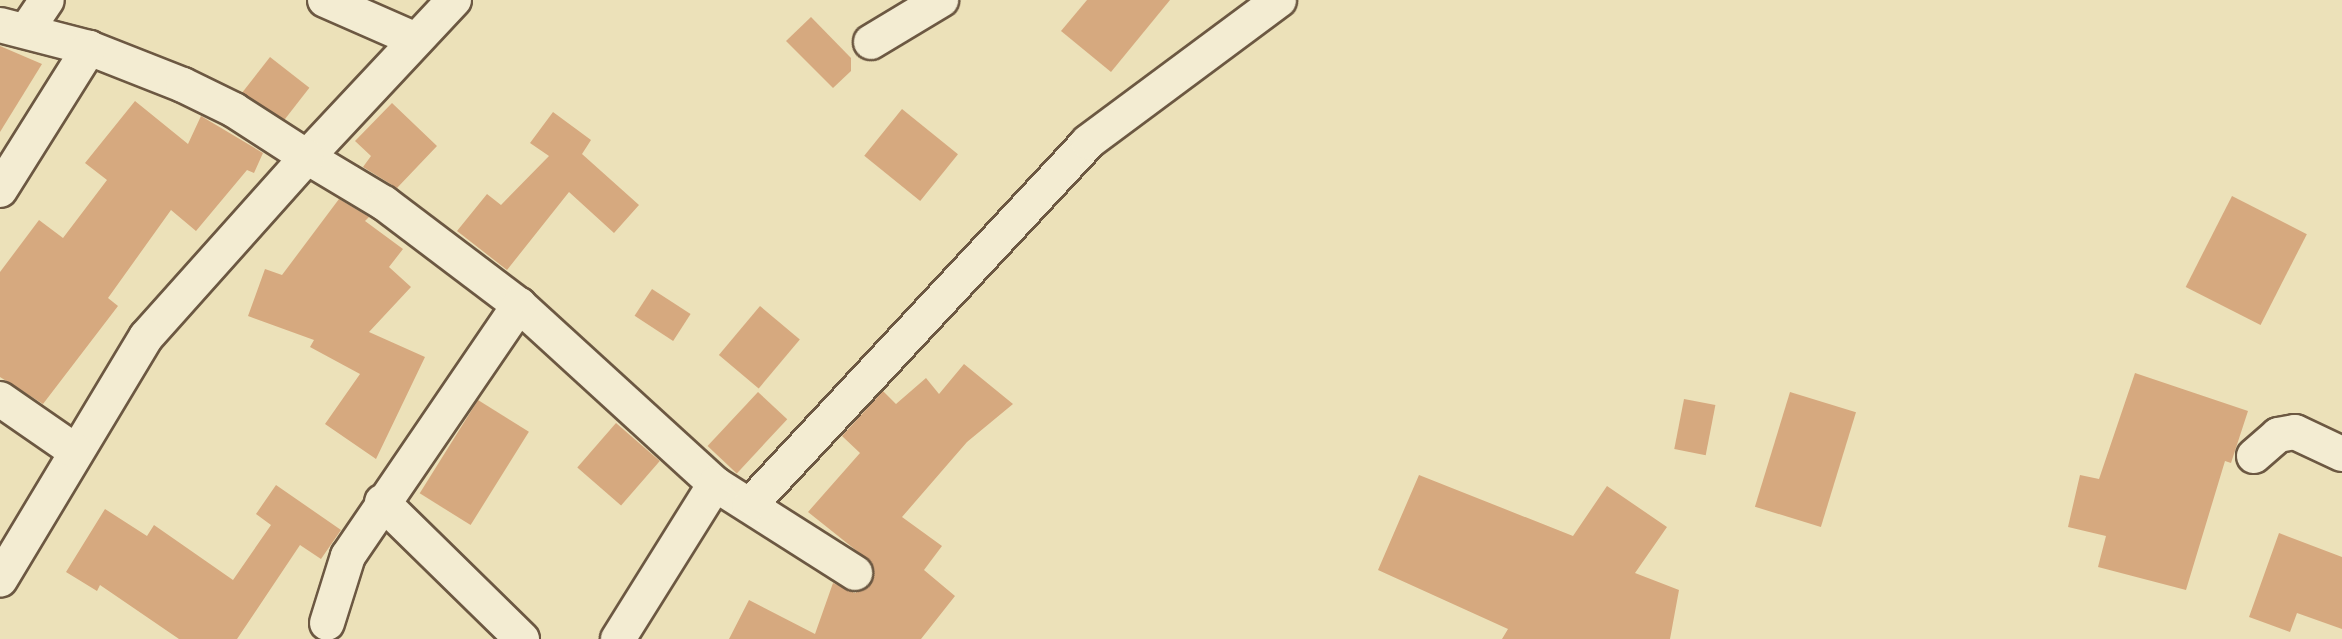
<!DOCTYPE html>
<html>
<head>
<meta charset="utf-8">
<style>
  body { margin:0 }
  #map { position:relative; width:2342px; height:639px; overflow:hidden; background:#ece1b9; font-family:"EB Garamond",serif }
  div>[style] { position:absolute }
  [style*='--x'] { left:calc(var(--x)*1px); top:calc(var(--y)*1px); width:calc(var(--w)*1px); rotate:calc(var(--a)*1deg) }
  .building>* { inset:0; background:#d6a97f; transform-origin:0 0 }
  .roads { filter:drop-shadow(2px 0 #6c5842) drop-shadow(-2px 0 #6c5842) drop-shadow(0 2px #6c5842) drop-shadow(0 -2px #6c5842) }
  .street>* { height:34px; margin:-17px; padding:0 17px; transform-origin:17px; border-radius:17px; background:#f3ecd2 }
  span { translate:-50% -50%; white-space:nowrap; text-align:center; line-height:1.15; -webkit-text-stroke:6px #f3ecd2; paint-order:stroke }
</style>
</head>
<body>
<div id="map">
  <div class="building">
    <i style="clip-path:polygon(1087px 0,1170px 0,1111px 72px,1061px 31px)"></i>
    <i style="clip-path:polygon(811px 17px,851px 58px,851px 71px,833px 88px,786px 41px)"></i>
    <i style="clip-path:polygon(0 46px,42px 64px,0 132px)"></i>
    <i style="left:270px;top:57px;width:50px;height:45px;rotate:38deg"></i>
    <i style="clip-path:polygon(135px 101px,188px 144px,201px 116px,263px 153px,254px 173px,247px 170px,196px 231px,171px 210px,108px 298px,118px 306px,43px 404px,0 377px,0 272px,39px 220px,63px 238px,107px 180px,85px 163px)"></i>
    <i style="clip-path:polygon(392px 103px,437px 146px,397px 188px,363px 167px,371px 156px,355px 141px)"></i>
    <i style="left:902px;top:109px;width:72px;height:60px;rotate:39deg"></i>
    <i style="clip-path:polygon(553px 112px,591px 140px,582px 154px,639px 205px,614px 233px,569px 192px,507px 270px,457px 231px,487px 194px,501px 205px,549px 156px,530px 143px)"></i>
    <i style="left:2232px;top:196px;width:84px;height:102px;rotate:27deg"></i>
    <i style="clip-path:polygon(339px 199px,369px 217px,365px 221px,403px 249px,389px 267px,411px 287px,369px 332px,425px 357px,376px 459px,325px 424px,360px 374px,310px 347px,314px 340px,248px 316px,265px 269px,282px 275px)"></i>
    <i style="left:652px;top:289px;width:46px;height:32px;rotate:33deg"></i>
    <i style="left:760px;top:306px;width:52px;height:64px;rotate:40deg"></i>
    <i style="clip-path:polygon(964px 364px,1013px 404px,967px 442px,902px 517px,942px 546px,924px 570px,955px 596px,921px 639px,729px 639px,749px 600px,815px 634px,833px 583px,855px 593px,871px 584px,872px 563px,808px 512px,860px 453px,842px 436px,883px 391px,896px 404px,926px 378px,939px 394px)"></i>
    <i style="clip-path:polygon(2135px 373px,2248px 411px,2231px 463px,2225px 461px,2186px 590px,2098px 567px,2106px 536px,2068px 527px,2080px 475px,2099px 479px)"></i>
    <i style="left:758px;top:392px;width:40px;height:74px;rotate:43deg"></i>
    <i style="left:1790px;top:392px;width:69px;height:120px;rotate:17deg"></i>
    <i style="left:1684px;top:399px;width:32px;height:51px;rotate:11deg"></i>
    <i style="left:478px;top:400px;width:60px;height:110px;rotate:32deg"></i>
    <i style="left:616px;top:423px;width:58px;height:59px;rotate:41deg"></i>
    <i style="clip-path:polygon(1419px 475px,1573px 536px,1607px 486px,1667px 527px,1635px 573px,1679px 590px,1670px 639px,1502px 639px,1508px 629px,1378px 570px)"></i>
    <i style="clip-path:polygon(276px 485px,341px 530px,321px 559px,300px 545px,237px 639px,179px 639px,100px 585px,97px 591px,66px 572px,105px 509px,147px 536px,154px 525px,233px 580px,271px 525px,256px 514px)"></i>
    <i style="clip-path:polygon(2279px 533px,2342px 557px,2342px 629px,2297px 613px,2290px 632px,2249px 617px)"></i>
  </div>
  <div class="roads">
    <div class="street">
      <i style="--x:325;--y:0;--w:99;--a:23.7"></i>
      <i style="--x:454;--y:0;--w:215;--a:133.1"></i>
      <i style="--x:307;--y:157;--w:90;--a:30.9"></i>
      <i style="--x:384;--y:203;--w:169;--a:37.1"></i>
      <i style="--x:519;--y:305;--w:265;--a:42.4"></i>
      <i style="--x:715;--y:484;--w:166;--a:32.4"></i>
      <i style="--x:0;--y:25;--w:92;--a:14.5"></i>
      <i style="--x:89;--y:48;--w:101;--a:21.5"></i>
      <i style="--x:183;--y:85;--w:57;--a:26.1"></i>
      <i style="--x:234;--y:110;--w:87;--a:32.8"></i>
      <i style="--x:307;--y:157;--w:241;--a:131.8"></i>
      <i style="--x:146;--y:337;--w:283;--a:121"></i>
      <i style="--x:26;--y:31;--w:37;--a:-56"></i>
      <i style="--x:871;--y:42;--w:82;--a:-31"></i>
      <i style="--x:0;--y:190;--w:168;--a:-57.9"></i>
      <i style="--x:0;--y:399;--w:91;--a:34.7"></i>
      <i style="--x:2254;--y:456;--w:32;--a:-41"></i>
      <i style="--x:2278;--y:435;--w:17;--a:-10"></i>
      <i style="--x:2295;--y:432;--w:52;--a:25.1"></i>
      <i style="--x:382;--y:502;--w:196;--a:44.4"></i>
      <i style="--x:750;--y:505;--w:496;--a:-47"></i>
      <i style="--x:1088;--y:142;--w:238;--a:-36.6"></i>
      <i style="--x:327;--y:623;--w:70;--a:-72.6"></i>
      <i style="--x:348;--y:556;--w:304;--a:-55.7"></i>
      <i style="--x:618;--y:639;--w:183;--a:-58"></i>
    </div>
  </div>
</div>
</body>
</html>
